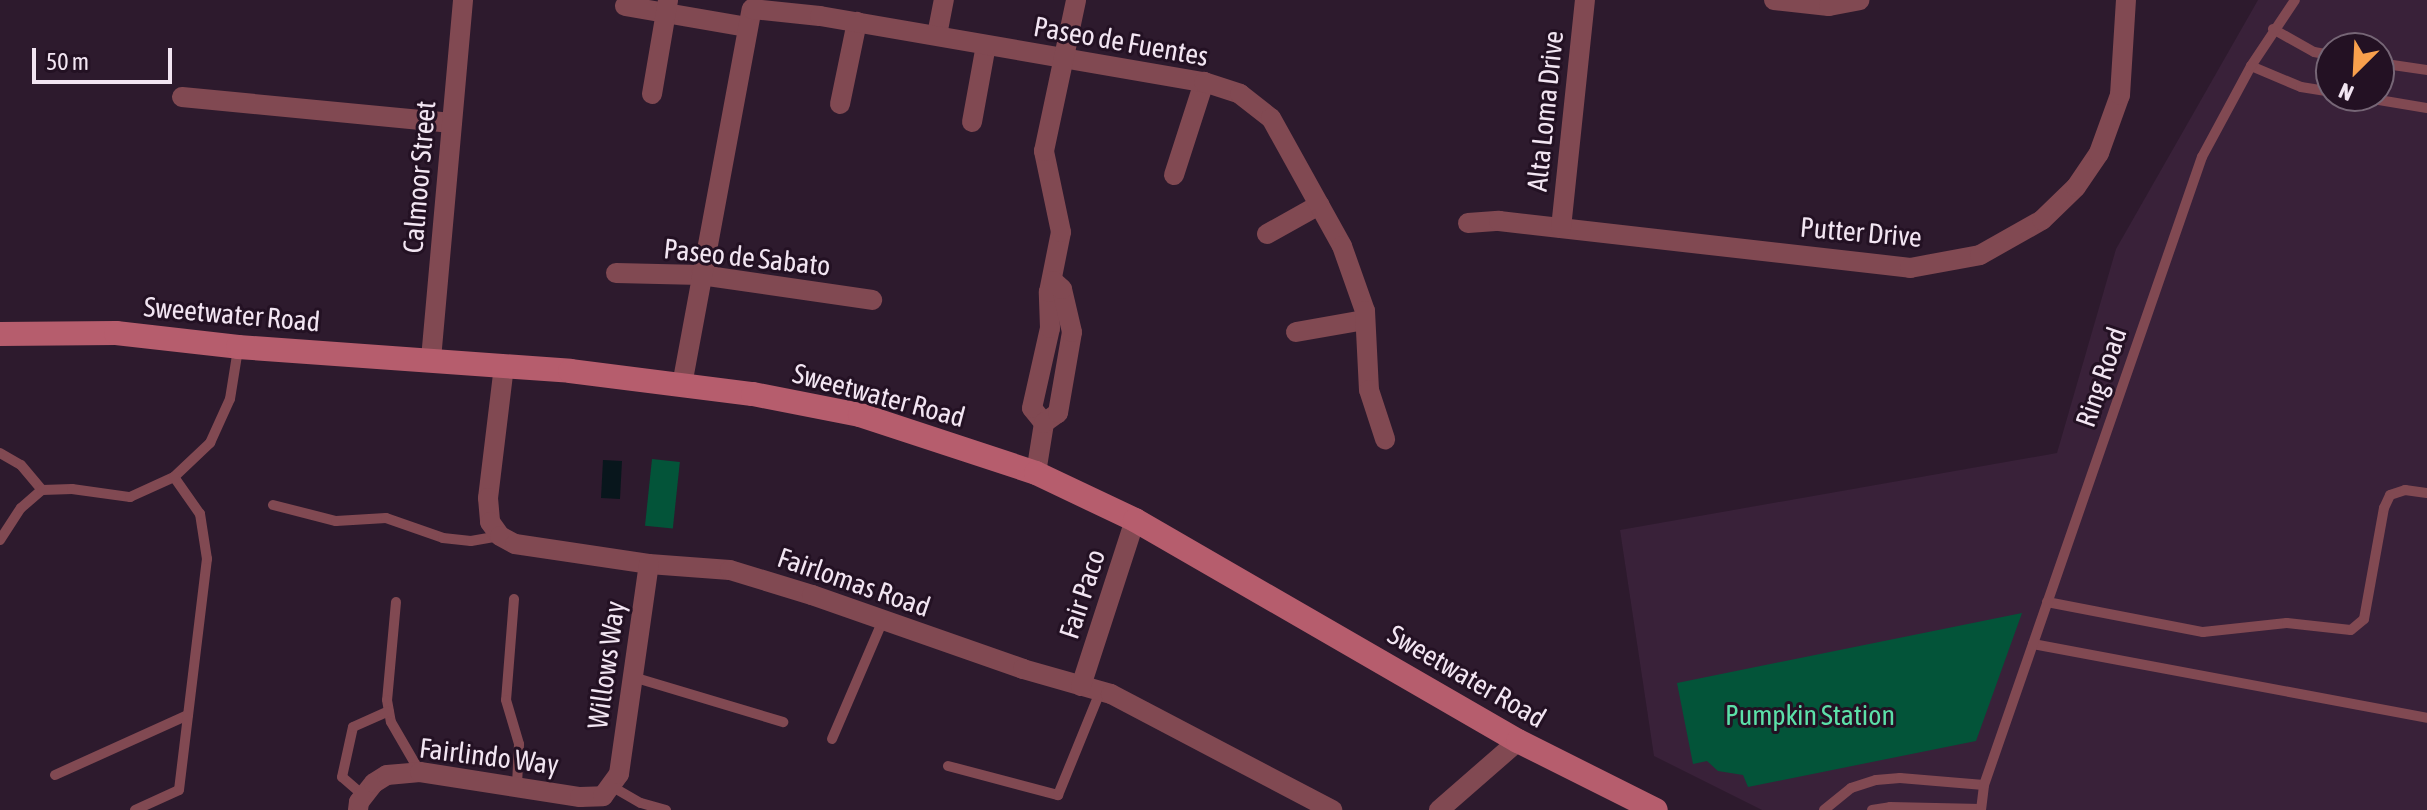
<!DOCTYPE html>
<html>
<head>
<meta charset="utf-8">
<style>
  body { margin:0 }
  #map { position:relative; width:2427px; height:810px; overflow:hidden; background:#2d1a2d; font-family:"Asap Condensed",sans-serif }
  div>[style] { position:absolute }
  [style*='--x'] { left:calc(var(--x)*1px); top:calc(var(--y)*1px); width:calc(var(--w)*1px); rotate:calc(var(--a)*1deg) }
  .built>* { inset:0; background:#392139 }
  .green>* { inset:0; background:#035439; transform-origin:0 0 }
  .water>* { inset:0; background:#08161c; transform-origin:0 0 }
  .lane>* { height:10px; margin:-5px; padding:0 5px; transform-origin:5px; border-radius:5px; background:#814952 }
  .street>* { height:20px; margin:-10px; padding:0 10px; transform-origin:10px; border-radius:10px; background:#814952 }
  .secondary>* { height:24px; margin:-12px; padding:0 12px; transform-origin:12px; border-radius:12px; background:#b65d6d }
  span { translate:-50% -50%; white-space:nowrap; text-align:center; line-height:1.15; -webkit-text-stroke:6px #231123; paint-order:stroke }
  .street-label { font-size:28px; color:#f2e5f2 }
  .park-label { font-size:28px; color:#5ce0a9 }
  .north { position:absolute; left:2315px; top:32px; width:80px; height:80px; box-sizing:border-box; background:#231123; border:2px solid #766676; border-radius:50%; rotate:204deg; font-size:22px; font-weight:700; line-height:32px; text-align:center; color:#f2e5f2 }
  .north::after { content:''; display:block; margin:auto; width:28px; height:36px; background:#f9a04c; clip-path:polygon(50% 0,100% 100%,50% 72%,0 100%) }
  .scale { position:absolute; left:32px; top:48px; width:140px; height:36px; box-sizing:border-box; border:4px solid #f2e5f2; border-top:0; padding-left:10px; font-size:24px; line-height:28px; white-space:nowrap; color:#f2e5f2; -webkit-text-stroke:6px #231123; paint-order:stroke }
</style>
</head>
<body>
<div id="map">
  <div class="built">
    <i style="clip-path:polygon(evenodd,2258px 0,2427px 0,2427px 810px,1762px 810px,1654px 756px,1620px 530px,2057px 453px,2116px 249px,2258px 0,2331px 48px,2379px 48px,2379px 96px,2331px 96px,2331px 48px)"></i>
  </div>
  <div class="green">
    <i style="left:652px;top:459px;width:28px;height:67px;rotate:6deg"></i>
    <i style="clip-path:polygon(2022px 613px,1976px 741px,1748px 787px,1743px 775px,1718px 771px,1707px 761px,1693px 764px,1677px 683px)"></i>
  </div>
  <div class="water">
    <i style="left:603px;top:460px;width:19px;height:38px;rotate:3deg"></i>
  </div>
  <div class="lane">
    <i style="--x:2273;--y:29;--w:47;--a:29.3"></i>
    <i style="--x:2314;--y:52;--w:17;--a:10"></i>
    <i style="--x:2379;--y:63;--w:49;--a:8.3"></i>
    <i style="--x:2251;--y:66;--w:54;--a:22.8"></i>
    <i style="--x:2301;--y:87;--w:30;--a:9"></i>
    <i style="--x:2355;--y:96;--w:73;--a:9.5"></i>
    <i style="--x:0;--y:453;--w:24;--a:30"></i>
    <i style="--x:21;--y:465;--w:33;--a:50"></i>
    <i style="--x:273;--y:505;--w:65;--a:14.3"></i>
    <i style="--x:336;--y:521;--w:50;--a:-3.4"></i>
    <i style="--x:386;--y:518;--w:60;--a:19.3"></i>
    <i style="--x:443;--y:538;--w:28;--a:6"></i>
    <i style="--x:471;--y:541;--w:29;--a:-10"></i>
    <i style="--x:0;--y:540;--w:38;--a:-57"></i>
    <i style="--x:21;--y:508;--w:28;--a:-41"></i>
    <i style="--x:42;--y:490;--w:30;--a:-2"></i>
    <i style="--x:72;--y:489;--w:59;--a:7.9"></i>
    <i style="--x:130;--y:497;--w:48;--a:-24.4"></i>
    <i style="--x:174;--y:477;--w:50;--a:-43.4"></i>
    <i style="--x:210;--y:443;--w:48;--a:-65.6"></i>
    <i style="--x:230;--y:399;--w:51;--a:-80.9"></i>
    <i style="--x:514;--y:599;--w:101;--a:94.5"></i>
    <i style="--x:506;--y:700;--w:46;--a:73.5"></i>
    <i style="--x:519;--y:744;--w:41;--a:92.8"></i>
    <i style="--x:396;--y:602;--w:98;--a:95.2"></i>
    <i style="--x:387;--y:700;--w:22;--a:80"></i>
    <i style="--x:391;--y:722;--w:58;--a:59.9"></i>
    <i style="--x:2047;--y:602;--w:159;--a:10.9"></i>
    <i style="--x:2203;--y:632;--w:84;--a:-6.1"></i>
    <i style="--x:2287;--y:623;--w:64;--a:6.2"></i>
    <i style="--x:2351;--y:630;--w:17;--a:-40"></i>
    <i style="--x:2364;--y:619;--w:113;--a:-79.8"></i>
    <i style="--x:2384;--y:508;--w:14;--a:-65"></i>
    <i style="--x:2390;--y:495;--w:16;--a:-18"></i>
    <i style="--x:2405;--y:490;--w:22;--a:8"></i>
    <i style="--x:2033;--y:644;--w:401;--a:10.6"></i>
    <i style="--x:633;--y:677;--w:157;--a:16.7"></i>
    <i style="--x:832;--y:739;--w:129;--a:-66.8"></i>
    <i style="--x:948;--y:766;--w:114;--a:14.8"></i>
    <i style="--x:1058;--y:795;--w:111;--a:-67.8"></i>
    <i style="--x:55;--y:775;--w:146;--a:-24.3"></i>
    <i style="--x:611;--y:786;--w:34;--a:30"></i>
    <i style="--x:641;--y:803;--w:26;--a:16"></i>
    <i style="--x:364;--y:796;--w:29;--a:-139"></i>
    <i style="--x:342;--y:777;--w:51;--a:-77.6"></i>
    <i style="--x:353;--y:727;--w:39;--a:-24"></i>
    <i style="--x:135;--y:810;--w:48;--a:-24.4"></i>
    <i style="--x:179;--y:790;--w:233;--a:-83.1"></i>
    <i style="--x:207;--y:559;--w:46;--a:-98.8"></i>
    <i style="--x:200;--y:514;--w:45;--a:-125.1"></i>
    <i style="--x:1824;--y:810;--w:35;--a:-39"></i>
    <i style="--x:1851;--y:788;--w:26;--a:-18"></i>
    <i style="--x:1876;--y:780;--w:24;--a:-5"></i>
    <i style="--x:1900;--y:778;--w:84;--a:4.8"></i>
    <i style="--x:1872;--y:810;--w:18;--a:-9"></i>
    <i style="--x:1890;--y:807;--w:91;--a:1.3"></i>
    <i style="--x:1981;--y:810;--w:25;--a:-83"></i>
    <i style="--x:1984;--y:785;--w:665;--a:-70.86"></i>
    <i style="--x:2202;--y:157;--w:103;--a:-61.7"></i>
    <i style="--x:2251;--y:66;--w:79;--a:-56.3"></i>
  </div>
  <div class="street">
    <i style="--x:1774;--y:0;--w:55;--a:6.2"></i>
    <i style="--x:1829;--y:6;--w:31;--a:-11"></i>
    <i style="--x:625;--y:6;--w:123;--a:9.8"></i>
    <i style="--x:937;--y:35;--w:36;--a:-79"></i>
    <i style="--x:652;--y:94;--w:95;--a:-80.3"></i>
    <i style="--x:182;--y:97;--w:271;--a:5.5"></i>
    <i style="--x:840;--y:104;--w:84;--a:-78.3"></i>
    <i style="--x:972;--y:122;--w:78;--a:-79.7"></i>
    <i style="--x:1174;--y:175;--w:98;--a:-72.1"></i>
    <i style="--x:1468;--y:223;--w:31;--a:-4"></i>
    <i style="--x:1499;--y:221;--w:414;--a:6.5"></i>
    <i style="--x:1910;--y:268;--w:71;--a:-10.5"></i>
    <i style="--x:1980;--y:255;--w:71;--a:-29.4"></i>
    <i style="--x:2042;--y:220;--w:47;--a:-44.1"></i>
    <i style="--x:2076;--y:187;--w:41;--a:-55.9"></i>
    <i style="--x:2099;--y:153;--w:62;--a:-70.1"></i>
    <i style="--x:2120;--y:95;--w:95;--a:-86.4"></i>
    <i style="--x:1561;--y:228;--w:229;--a:-84"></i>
    <i style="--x:1267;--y:234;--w:60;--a:-29.1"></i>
    <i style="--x:616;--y:273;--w:85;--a:1.3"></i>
    <i style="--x:701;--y:275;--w:173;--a:8.3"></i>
    <i style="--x:1296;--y:332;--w:70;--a:-9.9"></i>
    <i style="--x:431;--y:359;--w:360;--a:-84.9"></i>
    <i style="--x:504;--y:366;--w:133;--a:96.9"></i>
    <i style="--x:488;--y:498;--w:24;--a:85"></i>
    <i style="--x:490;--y:522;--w:17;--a:54"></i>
    <i style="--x:500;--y:536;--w:17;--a:28"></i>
    <i style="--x:515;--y:544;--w:135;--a:8.5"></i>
    <i style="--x:649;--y:564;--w:81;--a:4.2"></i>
    <i style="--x:730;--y:570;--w:86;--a:17"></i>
    <i style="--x:812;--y:595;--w:224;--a:19.3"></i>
    <i style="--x:1023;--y:669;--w:91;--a:15.9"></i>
    <i style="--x:1111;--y:694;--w:250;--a:27.7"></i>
    <i style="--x:682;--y:385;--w:382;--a:-79.5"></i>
    <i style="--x:752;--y:9;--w:68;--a:5.9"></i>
    <i style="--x:820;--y:16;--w:390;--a:9.8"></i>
    <i style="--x:1204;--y:82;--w:38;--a:18"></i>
    <i style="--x:1240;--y:94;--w:39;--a:38"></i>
    <i style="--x:1271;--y:118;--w:146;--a:61"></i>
    <i style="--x:1342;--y:246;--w:69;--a:70.5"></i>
    <i style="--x:1365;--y:311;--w:79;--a:87.1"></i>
    <i style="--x:1369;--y:390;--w:52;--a:71.9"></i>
    <i style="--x:1044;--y:423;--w:19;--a:-129"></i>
    <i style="--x:1032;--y:408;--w:82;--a:-77.3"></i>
    <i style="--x:1050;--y:328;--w:36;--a:-92"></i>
    <i style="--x:1049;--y:292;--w:61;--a:-78.7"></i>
    <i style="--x:1061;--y:232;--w:83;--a:-101.9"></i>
    <i style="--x:1044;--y:151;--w:154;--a:-78"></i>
    <i style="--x:1036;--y:473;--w:51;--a:-80.9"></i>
    <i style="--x:1044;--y:423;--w:17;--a:-36"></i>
    <i style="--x:1058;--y:413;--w:82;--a:-80.2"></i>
    <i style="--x:1072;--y:332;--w:44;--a:-103.1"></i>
    <i style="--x:1062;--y:289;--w:12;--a:-138"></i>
    <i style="--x:1081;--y:686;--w:175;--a:-72"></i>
    <i style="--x:358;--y:810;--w:8;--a:-83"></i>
    <i style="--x:359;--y:802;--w:24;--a:-52"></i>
    <i style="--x:374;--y:783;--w:15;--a:-32"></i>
    <i style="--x:387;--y:775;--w:33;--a:-5"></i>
    <i style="--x:420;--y:772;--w:162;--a:8.9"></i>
    <i style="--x:580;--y:797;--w:23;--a:-2"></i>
    <i style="--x:603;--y:796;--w:27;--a:-54"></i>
    <i style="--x:619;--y:774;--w:212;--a:-81.9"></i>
    <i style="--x:1439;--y:810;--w:105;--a:-41.1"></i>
  </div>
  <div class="secondary">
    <i style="--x:0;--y:334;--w:116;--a:-0.5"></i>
    <i style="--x:116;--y:333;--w:123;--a:6.5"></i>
    <i style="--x:238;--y:347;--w:333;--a:4.1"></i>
    <i style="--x:570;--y:371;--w:184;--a:7.2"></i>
    <i style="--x:753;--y:394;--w:109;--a:11.1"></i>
    <i style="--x:860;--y:415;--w:185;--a:18.2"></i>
    <i style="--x:1036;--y:473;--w:110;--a:25.4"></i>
    <i style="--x:1135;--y:520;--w:442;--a:30"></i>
    <i style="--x:1518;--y:741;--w:154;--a:26.6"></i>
  </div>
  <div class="street-label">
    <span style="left:1121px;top:41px;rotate:10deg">Paseo de Fuentes</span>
    <span style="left:1545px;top:111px;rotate:-84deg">Alta Loma Drive</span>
    <span style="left:419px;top:177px;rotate:-85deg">Calmoor Street</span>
    <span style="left:1861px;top:232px;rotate:5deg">Putter Drive</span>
    <span style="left:747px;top:257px;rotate:6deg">Paseo de Sabato</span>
    <span style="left:232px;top:314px;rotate:5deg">Sweetwater Road</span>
    <span style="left:2101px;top:377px;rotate:-71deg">Ring Road</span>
    <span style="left:879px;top:395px;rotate:15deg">Sweetwater Road</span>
    <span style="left:854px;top:582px;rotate:19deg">Fairlomas Road</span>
    <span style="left:1082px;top:594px;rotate:-72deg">Fair Paco</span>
    <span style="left:606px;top:665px;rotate:-82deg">Willows Way</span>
    <span style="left:1467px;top:676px;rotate:30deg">Sweetwater Road</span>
    <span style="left:489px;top:756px;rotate:7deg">Fairlindo Way</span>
  </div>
  <div class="park-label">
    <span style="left:1810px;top:715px">Pumpkin Station</span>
  </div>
  <div class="north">N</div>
  <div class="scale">50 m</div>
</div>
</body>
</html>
